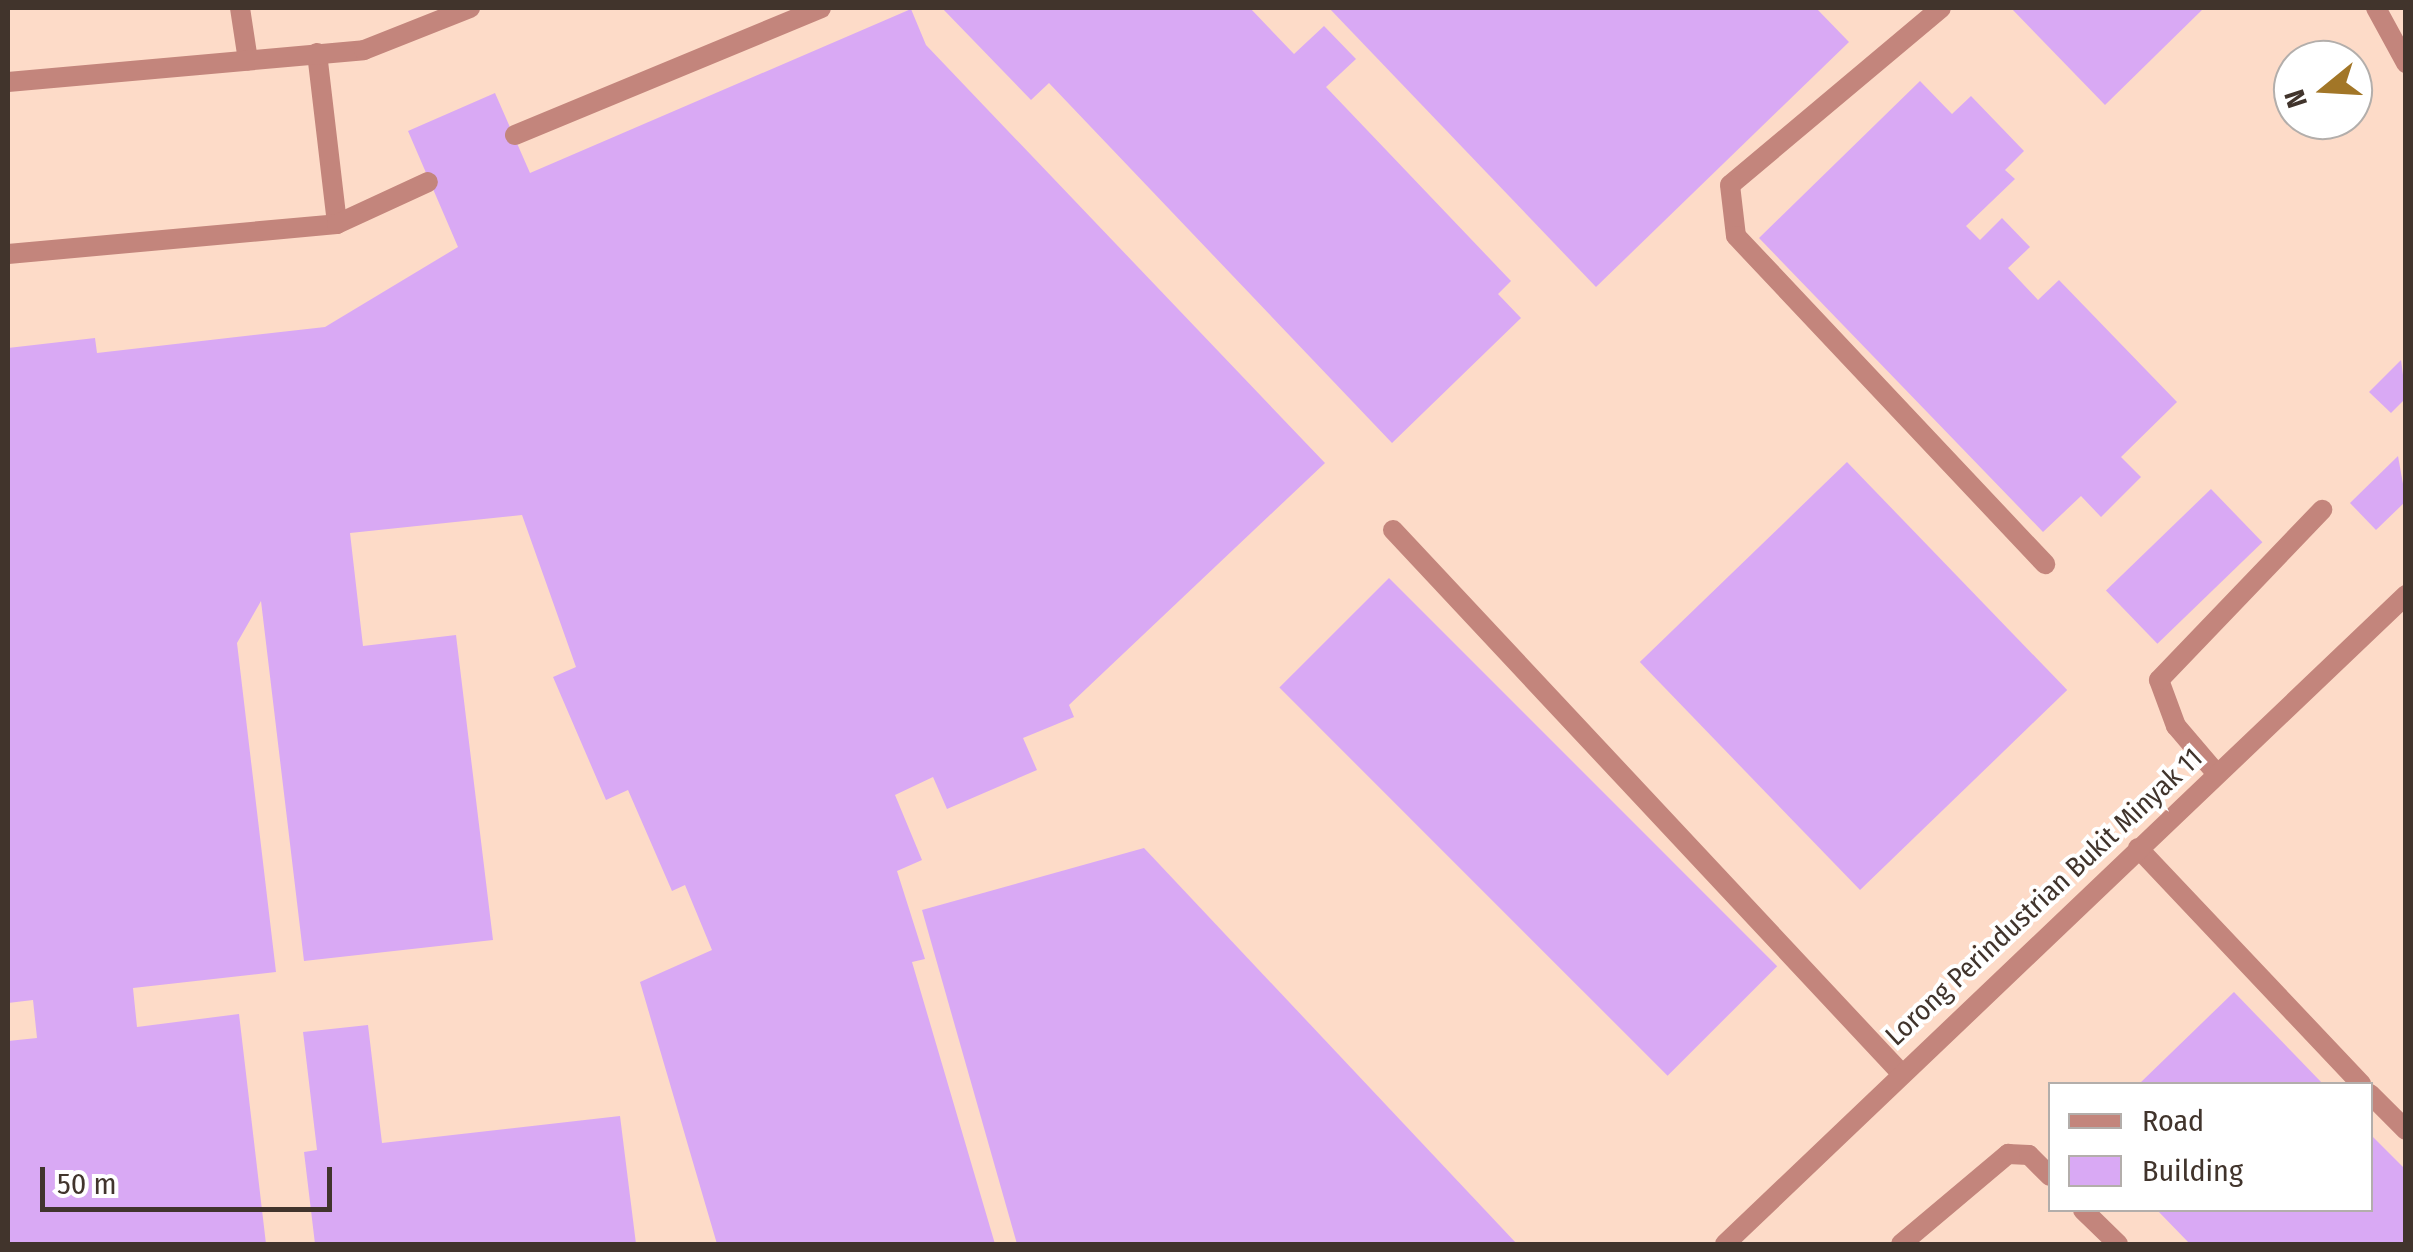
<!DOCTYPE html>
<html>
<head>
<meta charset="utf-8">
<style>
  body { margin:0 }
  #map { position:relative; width:2413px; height:1252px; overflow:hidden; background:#fce7db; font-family:"Fira Sans Condensed",sans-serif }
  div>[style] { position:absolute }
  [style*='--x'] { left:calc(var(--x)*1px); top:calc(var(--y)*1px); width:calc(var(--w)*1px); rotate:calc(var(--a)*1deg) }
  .built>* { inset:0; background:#fddbc8 }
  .building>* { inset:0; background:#d9a9f4; transform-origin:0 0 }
  .service>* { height:20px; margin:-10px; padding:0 10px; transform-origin:10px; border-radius:10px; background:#c3857c }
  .minor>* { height:20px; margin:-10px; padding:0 10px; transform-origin:10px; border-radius:10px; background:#c3857c }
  span { translate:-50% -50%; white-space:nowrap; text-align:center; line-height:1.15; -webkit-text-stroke:8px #fff; paint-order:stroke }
  .street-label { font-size:28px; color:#41342c }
  .frame { position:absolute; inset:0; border:10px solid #41342c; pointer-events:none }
  .legend { position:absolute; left:2048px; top:1082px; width:325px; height:130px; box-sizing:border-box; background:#fff; border:2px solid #b3aeab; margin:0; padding:12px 18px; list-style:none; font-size:30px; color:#41342c }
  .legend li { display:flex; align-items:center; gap:20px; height:50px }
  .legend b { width:50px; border:2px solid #b3aeab }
  .north { position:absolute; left:2273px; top:40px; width:100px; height:100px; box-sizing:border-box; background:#fff; border:2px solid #b3aeab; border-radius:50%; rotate:252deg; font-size:28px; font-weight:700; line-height:40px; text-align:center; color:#41342c }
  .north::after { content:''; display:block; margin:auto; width:35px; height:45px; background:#a27627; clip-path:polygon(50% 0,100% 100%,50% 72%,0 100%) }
  .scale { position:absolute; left:40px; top:1167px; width:292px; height:45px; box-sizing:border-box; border:5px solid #41342c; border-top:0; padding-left:12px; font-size:30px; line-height:35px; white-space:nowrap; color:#41342c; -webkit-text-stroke:8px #fff; paint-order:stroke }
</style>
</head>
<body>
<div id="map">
  <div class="built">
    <i style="clip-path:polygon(evenodd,8px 8px,2405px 8px,2405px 1244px,8px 1244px,8px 8px,2293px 60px,2353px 60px,2353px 120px,2293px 120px,2293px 60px,8px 8px,2050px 1084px,2370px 1084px,2370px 1210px,2050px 1210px,2050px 1084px)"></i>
  </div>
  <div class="building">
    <i style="clip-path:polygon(942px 8px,1250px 8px,1294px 54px,1324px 26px,1356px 59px,1326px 87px,1511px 281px,1498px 294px,1521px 318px,1392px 443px,1049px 83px,1031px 100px)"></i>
    <i style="clip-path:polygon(1329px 8px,1816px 8px,1849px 42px,1596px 287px)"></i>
    <i style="clip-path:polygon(2011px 8px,2204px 8px,2105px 105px)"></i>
    <i style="clip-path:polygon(911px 9px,926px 45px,1325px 463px,1069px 705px,1074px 717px,1023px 738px,1037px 770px,947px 809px,933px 777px,895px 795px,922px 860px,897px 871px,925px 959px,912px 962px,995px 1244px,717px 1244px,640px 982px,712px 950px,685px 885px,672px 891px,628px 790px,606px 800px,553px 677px,576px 667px,522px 515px,350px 533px,363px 646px,456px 635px,493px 940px,304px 961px,261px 601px,237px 643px,276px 972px,133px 988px,137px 1027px,239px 1014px,266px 1244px,8px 1244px,8px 1041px,37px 1038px,33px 1000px,8px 1003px,8px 348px,95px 338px,97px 353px,325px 327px,458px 247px,408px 131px,495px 93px,530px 173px)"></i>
    <i style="clip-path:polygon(1920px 81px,1952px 114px,1971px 96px,2024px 151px,2005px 170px,2015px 179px,1966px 226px,1980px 240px,2002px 218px,2030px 247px,2008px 268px,2038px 300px,2059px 280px,2177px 402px,2121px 457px,2141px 477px,2101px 517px,2081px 496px,2043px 532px,1759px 238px)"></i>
    <i style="clip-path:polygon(2401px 360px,2406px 398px,2391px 413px,2369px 392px)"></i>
    <i style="clip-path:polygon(2398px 456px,2406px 501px,2376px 530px,2350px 503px)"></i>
    <i style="left:1847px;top:462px;width:317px;height:288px;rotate:46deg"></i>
    <i style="left:2211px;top:489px;width:74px;height:146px;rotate:46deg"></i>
    <i style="left:1389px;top:578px;width:549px;height:155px;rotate:45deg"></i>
    <i style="clip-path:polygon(1144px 848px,1517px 1244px,1017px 1244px,922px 910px)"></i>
    <i style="clip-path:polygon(2234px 992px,2323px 1084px,2139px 1084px)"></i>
    <i style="clip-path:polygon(368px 1025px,382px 1143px,620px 1116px,636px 1244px,315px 1244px,304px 1152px,317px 1150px,303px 1032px)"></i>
    <i style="clip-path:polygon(2370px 1134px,2406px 1170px,2406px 1244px,2190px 1244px,2157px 1210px,2370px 1210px)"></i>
  </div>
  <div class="service">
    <i style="--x:240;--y:8;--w:53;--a:81.3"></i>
    <i style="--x:1941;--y:8;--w:275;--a:140"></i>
    <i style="--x:1730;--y:185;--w:51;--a:83.3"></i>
    <i style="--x:1736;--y:236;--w:451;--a:46.7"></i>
    <i style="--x:2376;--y:8;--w:63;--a:61.4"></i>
    <i style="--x:317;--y:53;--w:172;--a:83.3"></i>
    <i style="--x:515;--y:135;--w:331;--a:-22.5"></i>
    <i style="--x:8;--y:254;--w:330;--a:-5.2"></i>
    <i style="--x:337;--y:224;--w:100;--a:-24.8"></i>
    <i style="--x:1393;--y:530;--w:741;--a:46.91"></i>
    <i style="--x:2217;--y:774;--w:63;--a:-130.5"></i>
    <i style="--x:2176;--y:726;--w:49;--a:-110.3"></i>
    <i style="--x:2159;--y:680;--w:236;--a:-46.2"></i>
    <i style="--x:2138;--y:848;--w:325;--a:46.6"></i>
    <i style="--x:2370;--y:1094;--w:51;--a:45"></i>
    <i style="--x:2083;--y:1210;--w:49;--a:44.2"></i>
    <i style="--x:1901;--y:1244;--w:140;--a:-40.1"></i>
    <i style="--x:2008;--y:1154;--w:21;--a:3"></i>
    <i style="--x:2029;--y:1155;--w:30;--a:45"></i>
  </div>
  <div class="minor">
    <i style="--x:8;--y:82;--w:357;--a:-5.1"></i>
    <i style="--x:364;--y:50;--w:114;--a:-21.6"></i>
    <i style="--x:1725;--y:1244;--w:941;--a:-43.62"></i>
  </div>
  <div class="street-label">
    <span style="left:2044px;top:897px;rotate:-43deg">Lorong Perindustrian Bukit Minyak 11</span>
  </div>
  <div class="frame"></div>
  <ul class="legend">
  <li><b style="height:12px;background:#c3857c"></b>Road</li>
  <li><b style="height:28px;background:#d9a9f4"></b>Building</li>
  </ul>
  <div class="north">N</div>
  <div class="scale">50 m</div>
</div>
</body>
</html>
